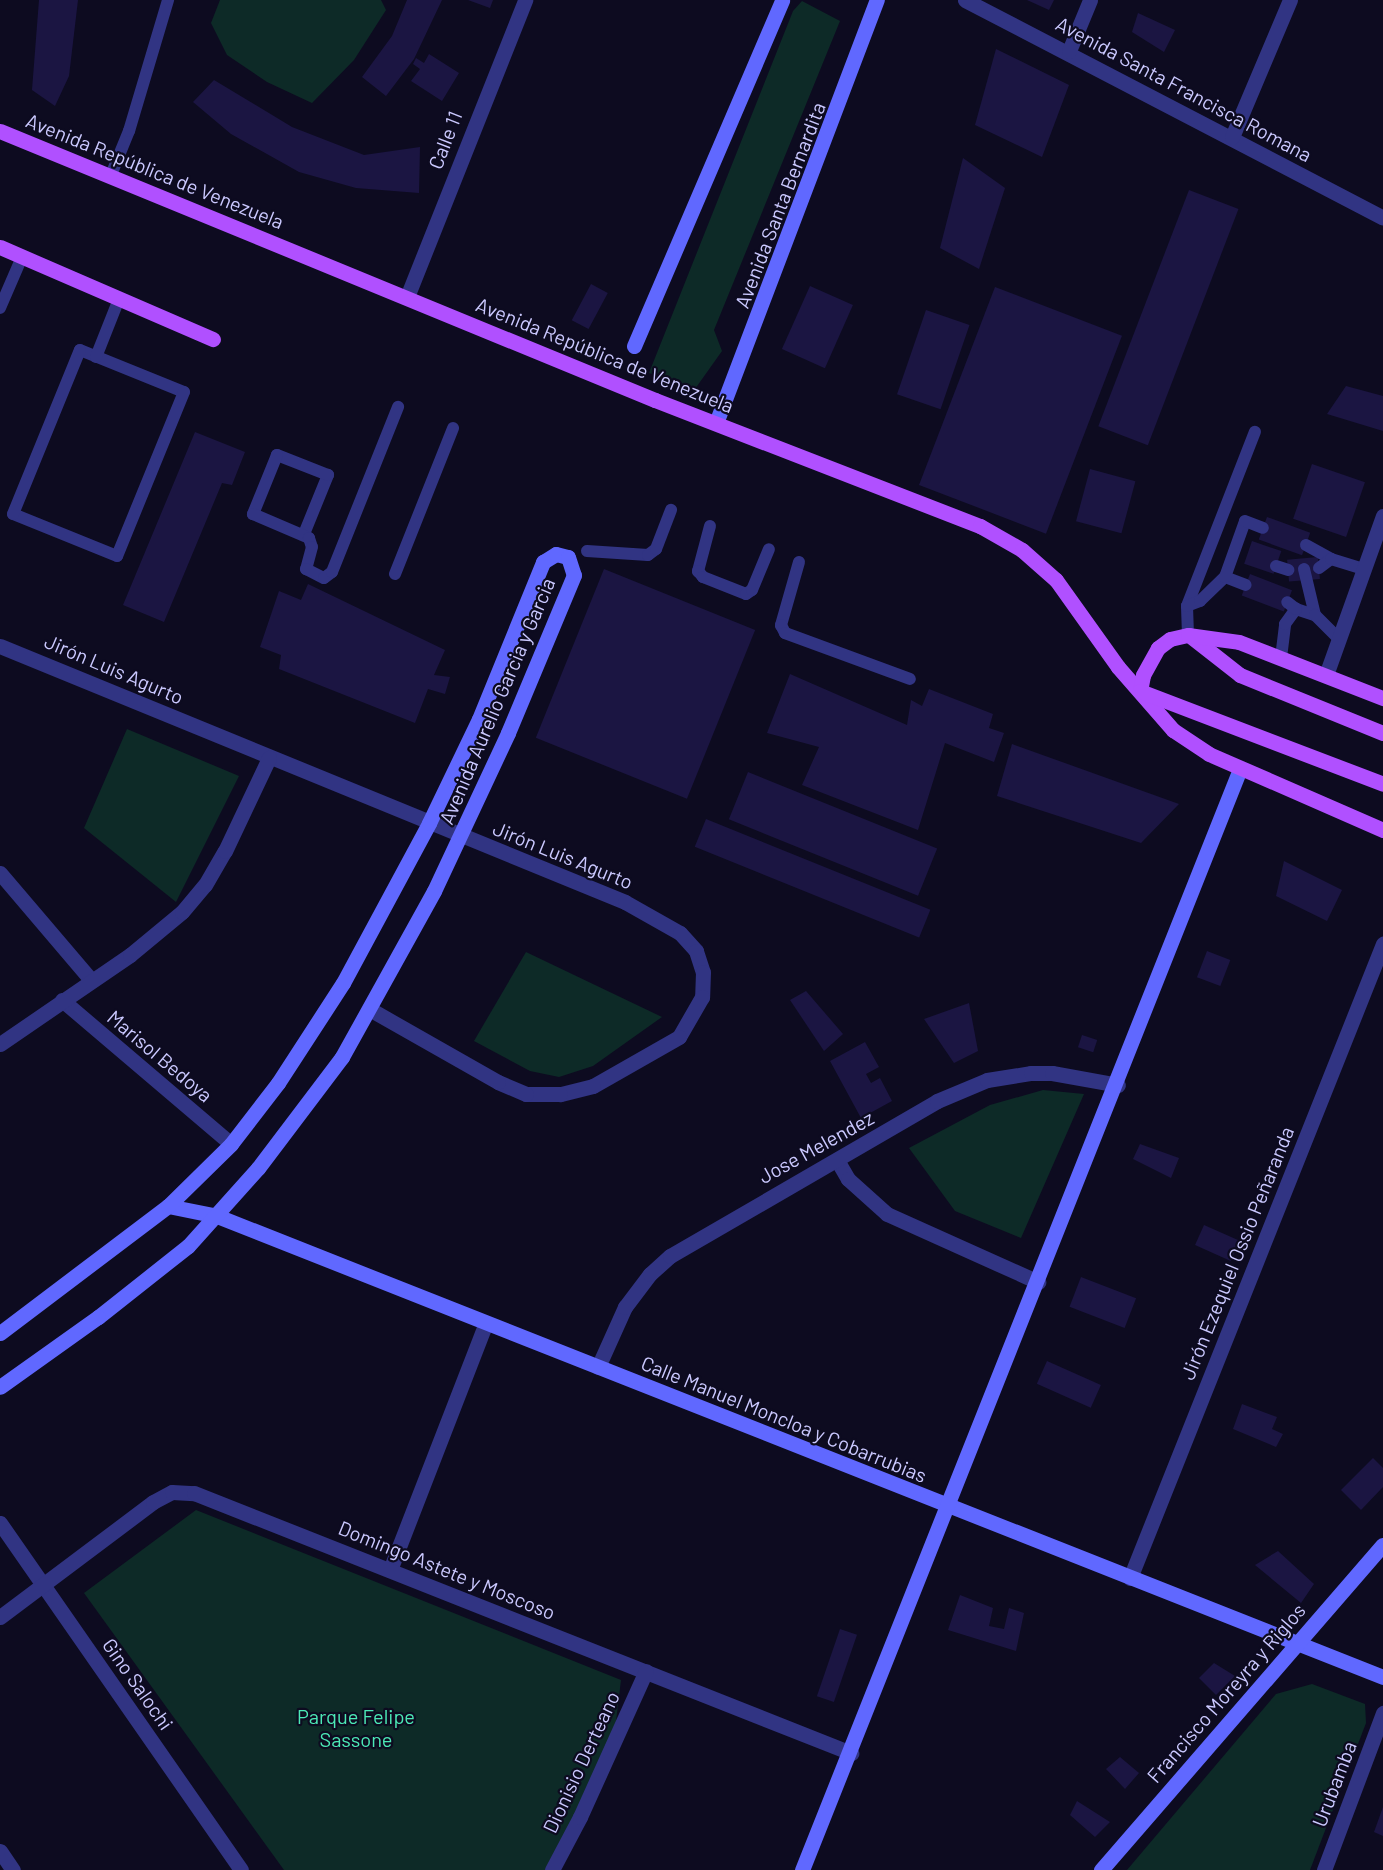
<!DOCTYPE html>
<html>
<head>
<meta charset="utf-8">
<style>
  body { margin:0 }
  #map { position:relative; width:1383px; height:1870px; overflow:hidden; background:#0d0b20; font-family:Barlow,sans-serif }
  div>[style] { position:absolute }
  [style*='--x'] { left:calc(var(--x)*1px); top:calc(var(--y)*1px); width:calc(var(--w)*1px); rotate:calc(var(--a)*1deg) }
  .green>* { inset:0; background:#0d2a27 }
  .building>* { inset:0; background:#1b1542; transform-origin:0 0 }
  .lane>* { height:12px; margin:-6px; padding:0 6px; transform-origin:6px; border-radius:6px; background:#313483 }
  .street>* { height:15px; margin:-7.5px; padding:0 7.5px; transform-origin:7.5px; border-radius:7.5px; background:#313483 }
  .secondary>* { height:15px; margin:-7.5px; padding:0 7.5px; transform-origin:7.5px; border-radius:7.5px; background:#6068ff }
  .primary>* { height:15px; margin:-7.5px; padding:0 7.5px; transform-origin:7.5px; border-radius:7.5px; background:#b050ff }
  span { translate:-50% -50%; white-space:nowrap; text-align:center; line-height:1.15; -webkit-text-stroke:4.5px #0d0b20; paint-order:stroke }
  .street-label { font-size:20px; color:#cbc9ff }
  .park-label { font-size:20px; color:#4ce9b6 }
</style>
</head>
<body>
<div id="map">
  <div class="green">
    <i style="clip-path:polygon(220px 0,381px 0,386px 10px,354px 60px,312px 103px,267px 82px,227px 55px,211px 23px)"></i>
    <i style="clip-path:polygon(802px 1px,840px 21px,714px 330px,722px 351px,695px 389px,649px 373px,793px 11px)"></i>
    <i style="clip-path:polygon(127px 729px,239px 776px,176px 902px,84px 828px)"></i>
    <i style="clip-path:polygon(526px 952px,662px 1017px,593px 1066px,559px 1077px,530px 1071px,474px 1041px)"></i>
    <i style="clip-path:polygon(1043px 1090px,1084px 1094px,1021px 1238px,955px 1211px,909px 1148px,990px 1105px)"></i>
    <i style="clip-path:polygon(196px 1510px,621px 1680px,613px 1746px,545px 1870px,284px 1870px,84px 1593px)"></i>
    <i style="clip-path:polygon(1312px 1684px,1365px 1704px,1366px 1723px,1310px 1870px,1127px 1870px,1276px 1694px)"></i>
  </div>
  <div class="building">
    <i style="clip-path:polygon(39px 0,78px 0,69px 76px,55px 106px,32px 90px)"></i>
    <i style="clip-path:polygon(407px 0,442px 0,414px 59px,386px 96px,362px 77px,392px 36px)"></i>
    <i style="clip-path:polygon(468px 0,493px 0,490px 8px)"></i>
    <i style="clip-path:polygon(1027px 0,1054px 0,1049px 10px)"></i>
    <i style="clip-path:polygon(1138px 13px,1175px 30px,1164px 52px,1132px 32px)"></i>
    <i style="clip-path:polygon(996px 49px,1069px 85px,1042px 157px,975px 125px)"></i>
    <i style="clip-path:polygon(429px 54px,459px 73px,442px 101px,411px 81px,420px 69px,413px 64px,416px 58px,424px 63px)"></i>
    <i style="clip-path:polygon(214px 80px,292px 127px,364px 155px,420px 147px,419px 193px,356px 188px,299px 172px,231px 134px,193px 102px)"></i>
    <i style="clip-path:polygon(963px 158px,1005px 188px,979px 269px,940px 248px)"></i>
    <i style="left:1189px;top:190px;width:53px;height:253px;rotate:21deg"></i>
    <i style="left:591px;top:284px;width:19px;height:41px;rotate:28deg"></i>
    <i style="left:810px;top:286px;width:47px;height:69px;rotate:24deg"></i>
    <i style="left:995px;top:287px;width:136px;height:212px;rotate:21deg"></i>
    <i style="left:926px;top:310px;width:46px;height:89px;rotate:19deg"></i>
    <i style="clip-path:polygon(1346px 386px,1383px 396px,1383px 431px,1327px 414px)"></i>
    <i style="clip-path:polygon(195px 432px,245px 452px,232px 485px,222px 483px,164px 622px,123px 605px)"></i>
    <i style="left:1312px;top:464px;width:56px;height:58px;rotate:19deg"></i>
    <i style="left:1090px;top:469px;width:47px;height:54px;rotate:15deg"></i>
    <i style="left:1267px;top:517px;width:46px;height:24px;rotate:20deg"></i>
    <i style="left:1252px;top:541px;width:31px;height:24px;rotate:19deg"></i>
    <i style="left:1318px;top:557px;width:22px;height:31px;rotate:85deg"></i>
    <i style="left:604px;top:569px;width:163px;height:182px;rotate:22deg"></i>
    <i style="left:1250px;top:574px;width:45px;height:23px;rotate:21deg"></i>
    <i style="clip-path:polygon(308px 584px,445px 650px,434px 675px,450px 677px,445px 694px,428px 689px,415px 723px,279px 669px,281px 655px,260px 647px,279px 591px,301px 600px)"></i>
    <i style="clip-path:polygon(790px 674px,907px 725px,911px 700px,922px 706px,929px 689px,993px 714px,989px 728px,1004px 733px,994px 762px,945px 743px,918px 830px,802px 785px,819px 747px,767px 733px)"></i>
    <i style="clip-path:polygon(1012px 744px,1179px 804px,1141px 843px,997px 796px)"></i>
    <i style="left:748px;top:772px;width:204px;height:51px;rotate:22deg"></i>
    <i style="left:706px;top:819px;width:242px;height:30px;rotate:22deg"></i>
    <i style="clip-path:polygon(1284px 861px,1342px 890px,1327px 921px,1276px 896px)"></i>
    <i style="left:1207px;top:951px;width:25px;height:28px;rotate:21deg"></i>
    <i style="clip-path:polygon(806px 991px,843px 1034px,824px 1051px,790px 1000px)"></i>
    <i style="clip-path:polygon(969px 1003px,978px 1051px,954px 1063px,924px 1019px)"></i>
    <i style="left:1082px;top:1035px;width:16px;height:13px;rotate:18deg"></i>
    <i style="clip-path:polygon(865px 1042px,879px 1067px,866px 1074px,871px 1083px,880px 1078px,892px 1101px,861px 1118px,830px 1061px)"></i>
    <i style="clip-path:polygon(1140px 1144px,1179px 1158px,1171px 1178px,1133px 1159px)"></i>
    <i style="left:1204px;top:1225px;width:39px;height:22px;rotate:24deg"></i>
    <i style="left:1081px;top:1277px;width:59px;height:32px;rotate:21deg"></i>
    <i style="left:1047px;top:1361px;width:59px;height:25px;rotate:24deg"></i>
    <i style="clip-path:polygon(1242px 1404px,1277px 1417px,1272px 1429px,1283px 1434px,1276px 1447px,1233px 1429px)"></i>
    <i style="clip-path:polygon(1373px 1458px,1383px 1468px,1383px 1487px,1361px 1510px,1341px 1490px)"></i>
    <i style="clip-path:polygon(1278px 1551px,1314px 1584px,1301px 1603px,1255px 1565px)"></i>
    <i style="clip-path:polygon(960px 1595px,993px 1608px,989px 1626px,1004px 1629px,1009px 1608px,1024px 1613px,1016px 1651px,948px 1630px)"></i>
    <i style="left:840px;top:1629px;width:18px;height:71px;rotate:19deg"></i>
    <i style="clip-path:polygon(1214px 1663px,1235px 1676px,1216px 1695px,1199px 1678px)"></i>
    <i style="clip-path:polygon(1120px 1757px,1139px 1773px,1125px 1789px,1106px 1769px)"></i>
    <i style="clip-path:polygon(1077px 1801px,1110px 1822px,1095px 1837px,1070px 1815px)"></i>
    <i style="clip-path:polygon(1383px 1807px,1383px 1836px,1374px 1832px)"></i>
  </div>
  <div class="lane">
    <i style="--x:111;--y:175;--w:48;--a:-67.8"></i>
    <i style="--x:129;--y:131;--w:137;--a:-73.4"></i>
    <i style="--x:0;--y:308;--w:56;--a:-66.7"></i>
    <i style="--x:80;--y:350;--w:112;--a:22"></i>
    <i style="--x:184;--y:392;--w:177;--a:112.2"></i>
    <i style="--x:117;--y:556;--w:112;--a:-158"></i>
    <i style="--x:13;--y:514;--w:177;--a:-67.8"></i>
    <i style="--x:96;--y:357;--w:62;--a:-68.4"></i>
    <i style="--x:710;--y:526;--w:47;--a:104.9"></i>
    <i style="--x:698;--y:571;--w:8;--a:50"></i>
    <i style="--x:703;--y:577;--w:46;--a:21.6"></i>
    <i style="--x:746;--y:594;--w:7;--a:-34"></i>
    <i style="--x:752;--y:590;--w:44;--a:-67.5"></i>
    <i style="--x:304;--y:534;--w:64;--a:-67.9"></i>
    <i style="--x:328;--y:475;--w:55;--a:-158.6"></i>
    <i style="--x:277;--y:455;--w:64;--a:112.1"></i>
    <i style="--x:253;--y:514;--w:61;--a:23.2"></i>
    <i style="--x:309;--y:538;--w:9;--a:72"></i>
    <i style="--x:312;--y:547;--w:23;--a:105"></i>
    <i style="--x:306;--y:569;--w:20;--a:27"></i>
    <i style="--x:324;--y:578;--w:10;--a:-37"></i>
    <i style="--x:332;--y:572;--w:178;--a:-68.2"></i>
    <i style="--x:1306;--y:545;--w:29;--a:29"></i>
    <i style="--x:587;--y:551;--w:61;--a:3.8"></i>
    <i style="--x:648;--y:555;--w:10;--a:-37"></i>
    <i style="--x:656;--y:549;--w:42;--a:-69"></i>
    <i style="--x:799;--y:562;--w:66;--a:105.9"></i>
    <i style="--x:781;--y:625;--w:9;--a:63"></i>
    <i style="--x:785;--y:633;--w:133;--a:20.2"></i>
    <i style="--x:1276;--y:566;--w:13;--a:18"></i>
    <i style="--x:1319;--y:568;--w:15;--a:-37"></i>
    <i style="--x:1331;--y:559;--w:34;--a:17"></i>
    <i style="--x:1304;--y:569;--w:47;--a:76.6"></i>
    <i style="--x:395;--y:574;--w:157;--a:-68.3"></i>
    <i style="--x:1225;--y:577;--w:22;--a:21"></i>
    <i style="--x:1187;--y:606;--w:187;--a:-68.7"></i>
    <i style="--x:1296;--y:609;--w:20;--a:18"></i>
    <i style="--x:1315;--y:615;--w:34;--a:45"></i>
    <i style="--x:1188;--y:635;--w:29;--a:-92"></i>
    <i style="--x:1187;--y:606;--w:14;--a:-21"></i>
    <i style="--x:1200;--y:601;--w:35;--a:-44"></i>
    <i style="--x:1225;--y:577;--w:59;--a:-70.3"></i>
    <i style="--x:1245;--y:521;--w:19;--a:21"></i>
    <i style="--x:1281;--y:658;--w:34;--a:-83"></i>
    <i style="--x:1285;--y:624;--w:19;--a:-54"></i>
    <i style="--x:1296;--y:609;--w:11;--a:-142"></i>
  </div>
  <div class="street">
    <i style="--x:965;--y:0;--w:471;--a:27.5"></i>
    <i style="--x:1069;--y:51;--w:55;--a:-67.6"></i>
    <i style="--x:1232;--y:137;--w:149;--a:-67.1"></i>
    <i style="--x:407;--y:297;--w:320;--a:-68.3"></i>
    <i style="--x:0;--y:646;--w:675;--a:22.27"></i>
    <i style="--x:625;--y:902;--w:63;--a:29.4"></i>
    <i style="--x:680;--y:933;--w:24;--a:48"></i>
    <i style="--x:696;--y:951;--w:22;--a:72"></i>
    <i style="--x:703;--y:972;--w:25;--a:92"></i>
    <i style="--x:702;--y:997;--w:46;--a:119.9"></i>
    <i style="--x:679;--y:1037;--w:99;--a:150.3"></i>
    <i style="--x:593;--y:1086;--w:34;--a:166"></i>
    <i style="--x:560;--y:1094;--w:34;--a:180"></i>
    <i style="--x:526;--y:1094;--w:30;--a:-157"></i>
    <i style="--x:498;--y:1082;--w:146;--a:-150.4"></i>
    <i style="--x:1326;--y:675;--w:169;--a:-70.3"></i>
    <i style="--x:0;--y:873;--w:140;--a:49.6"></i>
    <i style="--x:62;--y:1000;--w:222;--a:40.4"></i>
    <i style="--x:0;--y:1044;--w:158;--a:-34.4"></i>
    <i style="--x:130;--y:955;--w:67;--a:-39.6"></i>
    <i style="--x:182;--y:912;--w:35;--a:-50"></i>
    <i style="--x:205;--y:885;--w:39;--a:-60"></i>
    <i style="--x:225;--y:851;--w:103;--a:-64.7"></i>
    <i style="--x:837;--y:1160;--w:22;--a:60"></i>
    <i style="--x:848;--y:1179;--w:52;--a:41.9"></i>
    <i style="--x:887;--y:1214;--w:166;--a:24.2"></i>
    <i style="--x:598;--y:1367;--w:66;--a:-65.8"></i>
    <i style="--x:625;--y:1307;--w:41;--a:-52.9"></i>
    <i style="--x:650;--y:1274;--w:27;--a:-42"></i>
    <i style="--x:670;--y:1256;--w:309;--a:-30.1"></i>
    <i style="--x:937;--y:1101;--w:54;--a:-22.8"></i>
    <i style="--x:987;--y:1080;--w:45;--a:-9"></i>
    <i style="--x:1031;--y:1073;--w:21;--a:0"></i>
    <i style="--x:1052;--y:1073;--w:67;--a:10.3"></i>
    <i style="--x:0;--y:1523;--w:422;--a:55.2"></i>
    <i style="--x:390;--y:1570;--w:265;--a:-68.8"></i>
    <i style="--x:1130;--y:1578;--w:683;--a:-68.25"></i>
    <i style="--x:0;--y:1617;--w:191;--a:-36.9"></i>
    <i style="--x:153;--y:1502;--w:21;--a:-28"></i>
    <i style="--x:172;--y:1492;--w:22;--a:3"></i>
    <i style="--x:194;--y:1493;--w:707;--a:21.59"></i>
    <i style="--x:0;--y:1851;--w:23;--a:56"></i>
    <i style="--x:552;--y:1870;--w:60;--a:-62.2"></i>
    <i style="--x:580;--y:1817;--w:160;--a:-65.7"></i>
    <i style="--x:1324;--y:1870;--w:168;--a:-69.4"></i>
  </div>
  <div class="secondary">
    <i style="--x:634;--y:346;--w:376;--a:-66.8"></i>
    <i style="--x:716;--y:423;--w:453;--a:-69.2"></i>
    <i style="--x:168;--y:1206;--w:50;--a:11.5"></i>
    <i style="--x:217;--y:1216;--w:1254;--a:21.57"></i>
    <i style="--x:0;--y:1333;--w:211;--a:-37.1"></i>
    <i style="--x:168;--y:1206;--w:88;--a:-44.5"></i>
    <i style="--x:231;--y:1144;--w:77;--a:-52.4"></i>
    <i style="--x:278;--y:1083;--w:119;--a:-57"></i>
    <i style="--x:343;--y:983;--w:182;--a:-61.7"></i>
    <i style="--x:429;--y:823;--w:115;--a:-64.3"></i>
    <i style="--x:479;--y:719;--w:170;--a:-67.8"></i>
    <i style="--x:543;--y:562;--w:15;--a:-32"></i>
    <i style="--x:556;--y:554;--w:12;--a:14"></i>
    <i style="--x:568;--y:557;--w:19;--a:72"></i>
    <i style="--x:574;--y:575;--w:171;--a:112.7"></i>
    <i style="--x:508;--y:733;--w:174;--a:115.1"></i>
    <i style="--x:434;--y:891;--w:190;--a:119"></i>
    <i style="--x:342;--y:1057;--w:139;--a:127.1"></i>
    <i style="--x:258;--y:1168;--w:105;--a:131.9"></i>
    <i style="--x:188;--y:1246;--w:115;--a:141.7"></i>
    <i style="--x:98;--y:1317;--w:120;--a:144.5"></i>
    <i style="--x:802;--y:1870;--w:1185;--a:-68.31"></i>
    <i style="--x:1101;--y:1870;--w:430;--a:-49.1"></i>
  </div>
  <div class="primary">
    <i style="--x:0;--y:131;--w:708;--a:22.33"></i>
    <i style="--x:655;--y:400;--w:349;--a:21.2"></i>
    <i style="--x:980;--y:526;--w:48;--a:29.7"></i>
    <i style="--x:1022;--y:550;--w:45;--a:41.4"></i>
    <i style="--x:1056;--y:580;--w:107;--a:54.5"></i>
    <i style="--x:1118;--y:667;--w:84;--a:48.9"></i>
    <i style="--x:1173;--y:730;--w:43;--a:33.7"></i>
    <i style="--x:1209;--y:754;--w:190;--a:23.6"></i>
    <i style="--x:0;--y:247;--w:232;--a:23.4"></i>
    <i style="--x:1189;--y:635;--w:65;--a:38.1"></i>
    <i style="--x:1240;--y:675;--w:154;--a:22.1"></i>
    <i style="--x:1140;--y:691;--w:16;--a:-79"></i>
    <i style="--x:1143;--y:675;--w:31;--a:-61"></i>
    <i style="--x:1158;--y:648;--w:15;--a:-37"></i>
    <i style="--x:1170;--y:639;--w:18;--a:-13"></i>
    <i style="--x:1188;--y:635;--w:51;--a:7.8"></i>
    <i style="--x:1239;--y:642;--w:155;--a:21.3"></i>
    <i style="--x:1140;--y:691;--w:260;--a:20.9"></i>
  </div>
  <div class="street-label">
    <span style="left:1184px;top:89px;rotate:28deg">Avenida Santa Francisca Romana</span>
    <span style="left:445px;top:140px;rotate:-69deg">Calle 11</span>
    <span style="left:155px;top:171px;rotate:22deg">Avenida República de Venezuela</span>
    <span style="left:780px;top:205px;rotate:-69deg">Avenida Santa Bernardita</span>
    <span style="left:605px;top:355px;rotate:22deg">Avenida República de Venezuela</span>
    <span style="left:114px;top:669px;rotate:23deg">Jirón Luis Agurto</span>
    <span style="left:497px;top:701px;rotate:-67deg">Avenida Aurelio Garcia y Garcia</span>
    <span style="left:563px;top:855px;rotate:22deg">Jirón Luis Agurto</span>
    <span style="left:160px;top:1056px;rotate:40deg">Marisol Bedoya</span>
    <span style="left:816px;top:1147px;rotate:-29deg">Jose Melendez</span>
    <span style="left:1237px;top:1253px;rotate:-68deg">Jirón Ezequiel Ossio Peñaranda</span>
    <span style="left:784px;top:1419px;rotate:22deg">Calle Manuel Moncloa y Cobarrubias</span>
    <span style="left:447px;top:1570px;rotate:22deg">Domingo Astete y Moscoso</span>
    <span style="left:138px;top:1684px;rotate:55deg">Gino Salochi</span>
    <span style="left:1226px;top:1693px;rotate:-49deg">Francisco Moreyra y Riglos</span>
    <span style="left:581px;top:1762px;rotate:-65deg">Dionisio Derteano</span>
    <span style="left:1334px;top:1784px;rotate:-69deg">Urubamba</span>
  </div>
  <div class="park-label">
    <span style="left:356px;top:1728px">Parque Felipe<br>Sassone</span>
  </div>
</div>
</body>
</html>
